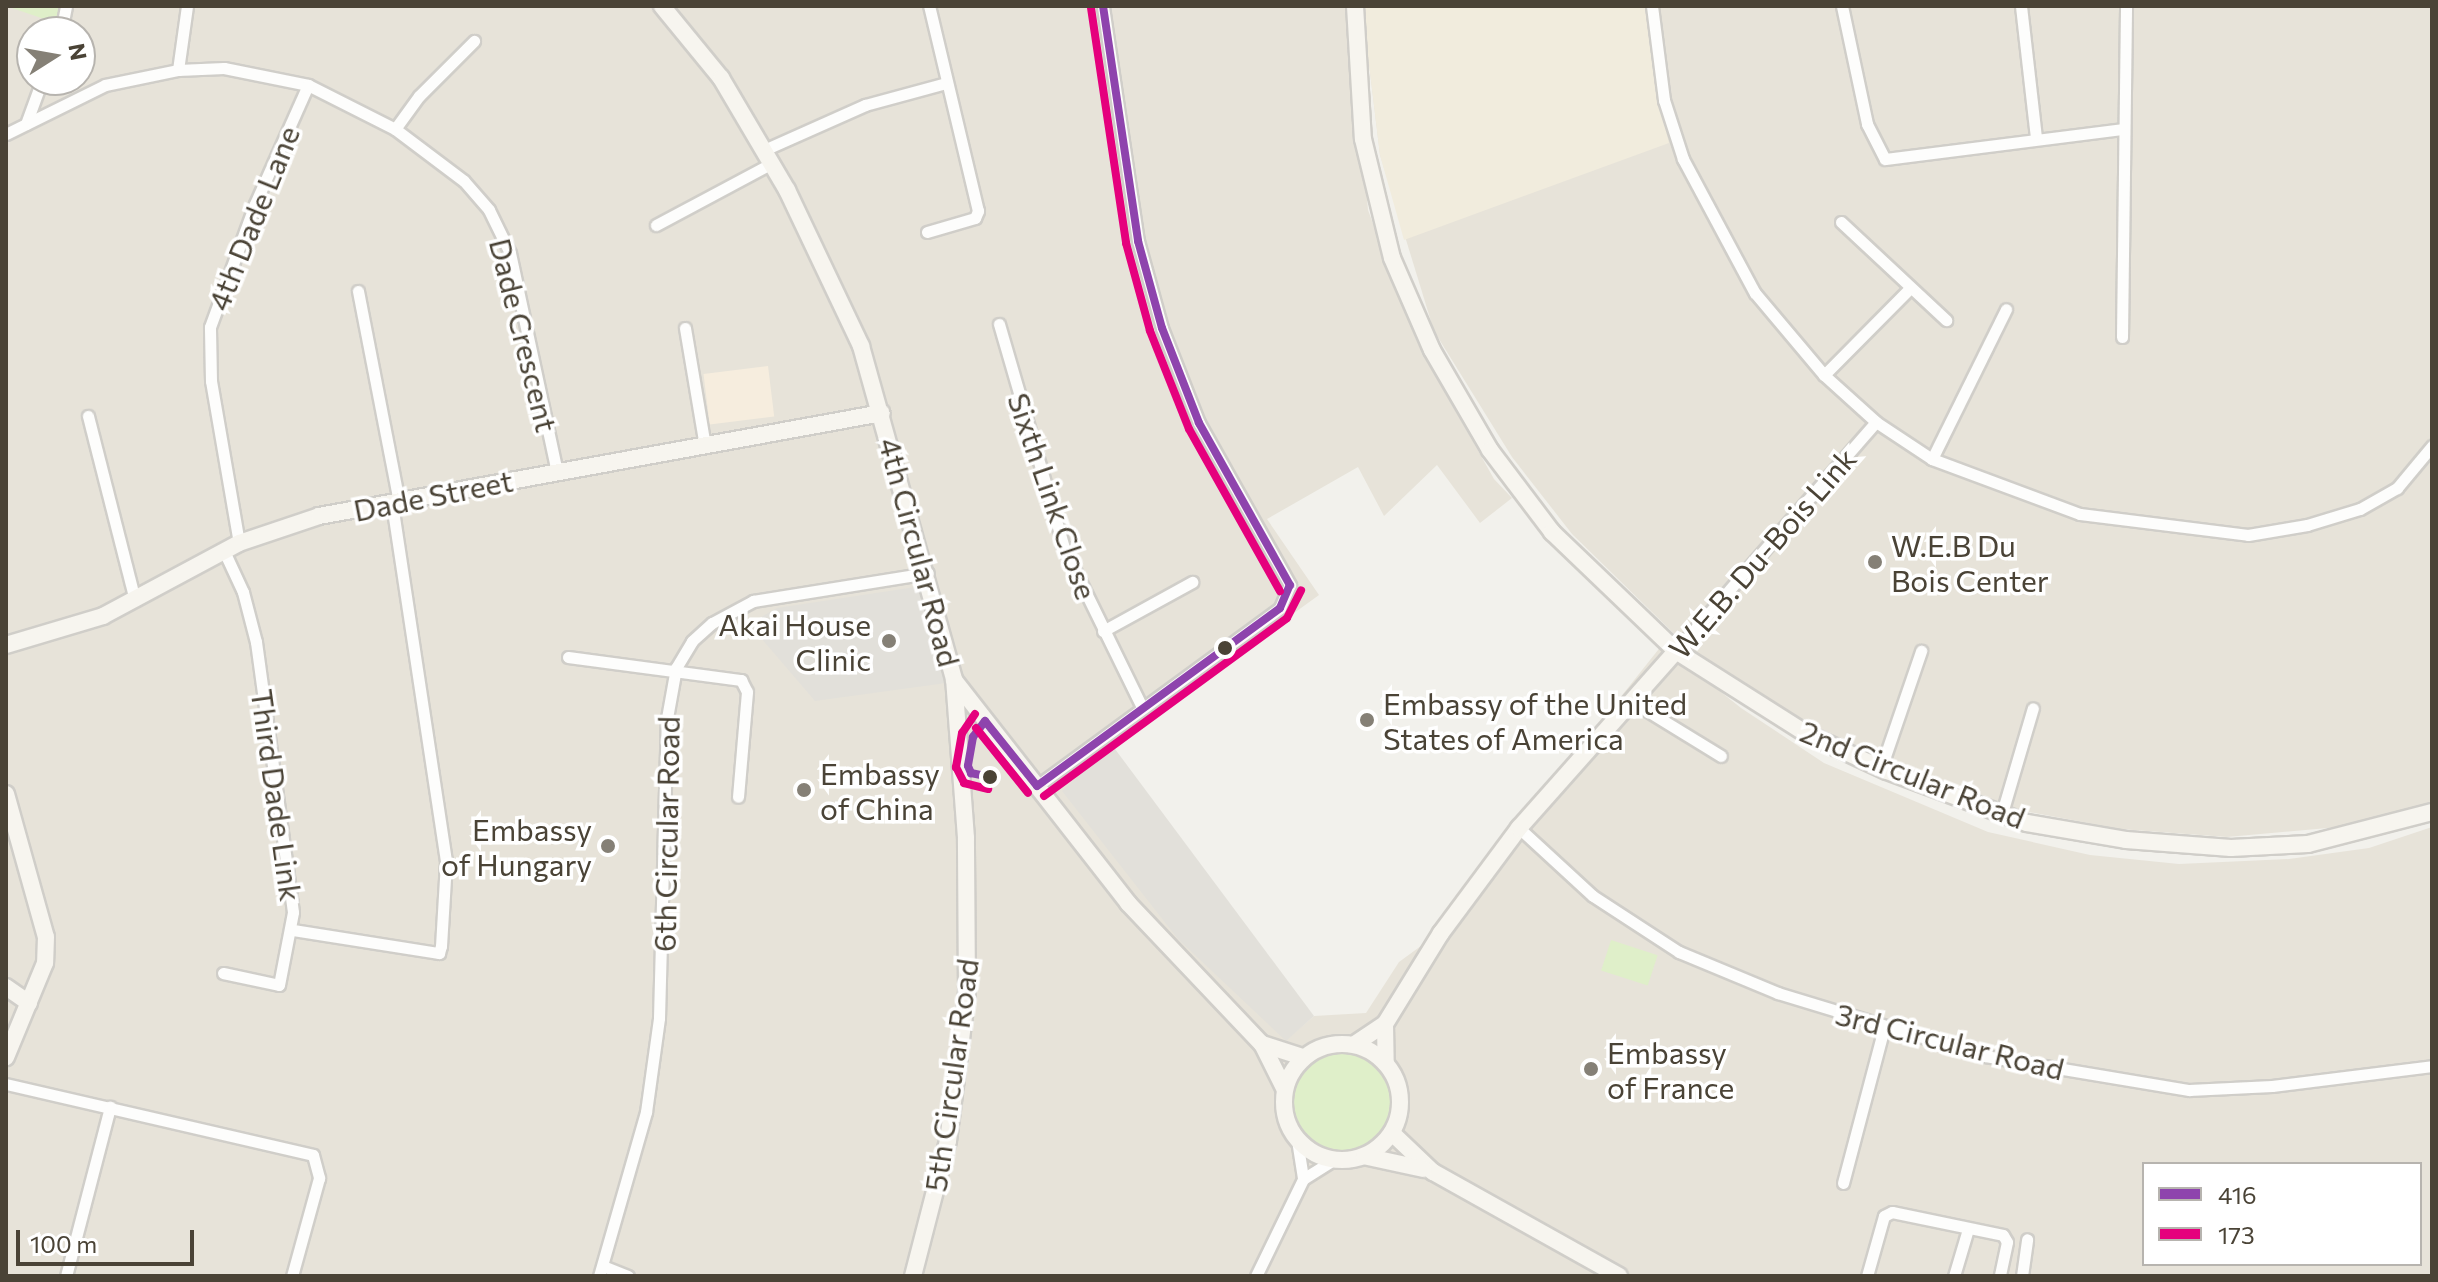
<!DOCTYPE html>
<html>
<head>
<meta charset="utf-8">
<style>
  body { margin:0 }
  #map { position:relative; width:2438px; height:1282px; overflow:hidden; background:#f2f1ec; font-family:Commissioner,sans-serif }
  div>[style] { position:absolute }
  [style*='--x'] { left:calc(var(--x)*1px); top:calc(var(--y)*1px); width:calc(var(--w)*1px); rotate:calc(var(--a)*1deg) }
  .residential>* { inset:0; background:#e7e3d9 }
  .commercial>* { inset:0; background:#f6edde; transform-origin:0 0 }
  .education>* { inset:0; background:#f1ecdd }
  .green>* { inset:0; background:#dfefc9; transform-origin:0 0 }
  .round { border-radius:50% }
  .parking>* { inset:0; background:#e2e0da }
  .roads { filter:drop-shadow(2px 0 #d0cec9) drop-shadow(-2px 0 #d0cec9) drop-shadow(0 2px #d0cec9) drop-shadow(0 -2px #d0cec9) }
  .street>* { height:11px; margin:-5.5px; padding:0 5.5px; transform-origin:5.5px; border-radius:5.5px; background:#fdfdfc }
  .secondary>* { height:16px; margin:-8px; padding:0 8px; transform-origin:8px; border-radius:8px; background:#f7f5ef }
  .secondary>.ring { margin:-8px; padding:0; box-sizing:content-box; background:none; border:16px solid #f7f5ef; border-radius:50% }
  .bus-1>* { height:8px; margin:-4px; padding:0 4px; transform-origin:4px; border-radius:4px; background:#8e44ad }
  .bus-2>* { height:8px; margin:-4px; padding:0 4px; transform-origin:4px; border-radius:4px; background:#e5007d }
  .dots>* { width:22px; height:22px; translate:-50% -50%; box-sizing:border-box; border:4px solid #fff; border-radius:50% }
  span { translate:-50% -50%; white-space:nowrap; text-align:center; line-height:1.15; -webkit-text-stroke:7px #fff; paint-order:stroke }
  .street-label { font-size:30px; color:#4a4336 }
  .poi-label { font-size:30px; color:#4a4336 }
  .left { translate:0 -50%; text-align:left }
  .right { translate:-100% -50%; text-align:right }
  .frame { position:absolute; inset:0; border:8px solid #4a4336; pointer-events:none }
  .legend { position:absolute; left:2142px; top:1162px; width:280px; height:104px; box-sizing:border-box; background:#fff; border:2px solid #b7b4af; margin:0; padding:10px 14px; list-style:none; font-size:24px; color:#4a4336 }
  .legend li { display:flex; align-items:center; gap:16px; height:40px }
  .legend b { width:40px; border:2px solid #b7b4af }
  .north { position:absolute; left:16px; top:16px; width:80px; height:80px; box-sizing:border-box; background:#fff; border:2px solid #b7b4af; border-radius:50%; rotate:79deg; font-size:22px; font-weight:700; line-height:32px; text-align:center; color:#4a4336 }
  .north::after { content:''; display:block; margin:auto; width:28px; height:36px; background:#858076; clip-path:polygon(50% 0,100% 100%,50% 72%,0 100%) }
  .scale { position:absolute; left:16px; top:1230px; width:178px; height:36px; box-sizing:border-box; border:4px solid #4a4336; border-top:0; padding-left:10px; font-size:24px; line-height:28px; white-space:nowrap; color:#4a4336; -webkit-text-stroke:6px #fff; paint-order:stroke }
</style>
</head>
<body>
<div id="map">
  <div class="residential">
    <i style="clip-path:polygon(evenodd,6px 6px,1350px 6px,1368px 210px,1417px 342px,1494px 479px,1512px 498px,1480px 523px,1437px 465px,1384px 516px,1358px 467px,1267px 519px,1319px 595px,1112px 745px,1063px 791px,1286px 1040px,1314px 1016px,1366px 1013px,1399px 962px,1425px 943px,1662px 645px,1741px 708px,1824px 763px,1988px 832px,2090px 855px,2179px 864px,2289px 859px,2369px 848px,2432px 827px,2432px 1276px,6px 1276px,6px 6px,32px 32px,80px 32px,80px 80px,32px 80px,32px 32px,6px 6px,2144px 1164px,2420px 1164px,2420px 1264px,2144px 1264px,2144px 1164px)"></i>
    <i style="clip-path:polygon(1362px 6px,2432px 6px,2432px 806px,2361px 825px,2227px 837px,2120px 829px,2002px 807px,1805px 724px,1698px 657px,1572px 534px,1512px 457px,1434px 331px,1380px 155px)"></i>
  </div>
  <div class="commercial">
    <i style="left:768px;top:366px;width:51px;height:65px;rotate:83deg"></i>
  </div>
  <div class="education">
    <i style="clip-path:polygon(1362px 6px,1650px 6px,1655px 88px,1669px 143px,1404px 240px,1380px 155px)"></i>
  </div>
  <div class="green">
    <i style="clip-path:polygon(6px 6px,61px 6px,61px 15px,53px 22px)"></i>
    <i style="left:1611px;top:940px;width:49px;height:32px;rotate:18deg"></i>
    <i class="round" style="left:1289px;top:1049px;width:108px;height:108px"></i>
  </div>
  <div class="parking">
    <i style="clip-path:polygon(922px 586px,946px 683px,815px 701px,749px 624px,777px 608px)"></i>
    <i style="clip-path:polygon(1112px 745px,1314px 1016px,1286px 1041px,1178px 939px,1062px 791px)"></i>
  </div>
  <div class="roads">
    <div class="street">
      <i style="--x:1652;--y:6;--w:95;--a:82.7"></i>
      <i style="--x:1664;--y:100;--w:62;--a:72.1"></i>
      <i style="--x:1683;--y:159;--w:152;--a:61.8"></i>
      <i style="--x:1755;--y:293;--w:107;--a:49.9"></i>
      <i style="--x:1824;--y:375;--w:70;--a:42.1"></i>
      <i style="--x:1876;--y:422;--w:67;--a:33.5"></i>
      <i style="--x:1932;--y:459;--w:158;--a:20.4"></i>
      <i style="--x:2080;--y:514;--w:169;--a:7.1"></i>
      <i style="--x:2248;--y:535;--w:60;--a:-9.6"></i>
      <i style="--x:2307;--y:525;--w:55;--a:-16.8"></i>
      <i style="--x:2360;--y:509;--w:43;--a:-29.6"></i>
      <i style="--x:2397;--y:488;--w:55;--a:-50.2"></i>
      <i style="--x:1842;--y:6;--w:121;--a:78"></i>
      <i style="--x:1867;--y:124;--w:39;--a:63"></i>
      <i style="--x:1885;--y:159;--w:239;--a:-7.2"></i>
      <i style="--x:2021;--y:6;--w:132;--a:83.5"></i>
      <i style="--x:61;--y:32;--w:26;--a:-79"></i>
      <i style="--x:178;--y:70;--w:65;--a:-82"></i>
      <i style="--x:26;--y:124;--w:47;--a:-70"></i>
      <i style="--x:395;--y:129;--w:41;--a:-54"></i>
      <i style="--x:419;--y:96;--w:78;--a:-45"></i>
      <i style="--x:6;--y:134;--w:110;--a:-26.3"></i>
      <i style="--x:105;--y:85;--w:75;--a:-11.6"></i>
      <i style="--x:178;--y:70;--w:46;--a:-2.5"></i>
      <i style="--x:224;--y:68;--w:86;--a:11.4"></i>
      <i style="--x:308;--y:85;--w:97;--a:26.8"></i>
      <i style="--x:395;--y:129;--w:86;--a:37"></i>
      <i style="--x:464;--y:181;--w:38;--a:49"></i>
      <i style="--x:489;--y:210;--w:48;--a:64"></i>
      <i style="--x:510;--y:253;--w:224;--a:77.9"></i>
      <i style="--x:764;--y:150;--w:111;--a:-24"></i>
      <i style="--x:865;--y:105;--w:84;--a:-15.2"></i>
      <i style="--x:1841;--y:222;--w:144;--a:43"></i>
      <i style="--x:656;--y:225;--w:132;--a:-28.1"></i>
      <i style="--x:927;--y:232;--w:50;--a:-16.3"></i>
      <i style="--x:975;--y:218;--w:8;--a:-67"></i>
      <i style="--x:978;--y:211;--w:211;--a:-103.4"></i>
      <i style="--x:358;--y:291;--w:215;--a:79"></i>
      <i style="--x:999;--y:324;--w:233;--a:73.8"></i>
      <i style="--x:1064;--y:548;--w:175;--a:63.9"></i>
      <i style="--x:685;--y:328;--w:120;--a:80.4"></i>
      <i style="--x:2122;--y:337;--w:331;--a:-89.3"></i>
      <i style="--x:1824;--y:375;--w:122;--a:-45.3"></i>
      <i style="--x:88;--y:416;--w:190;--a:75.7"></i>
      <i style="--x:1932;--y:459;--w:167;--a:-63.7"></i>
      <i style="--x:239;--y:543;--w:164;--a:-99.8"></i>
      <i style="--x:211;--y:381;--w:54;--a:-91.1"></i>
      <i style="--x:210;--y:327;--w:131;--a:-69.9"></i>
      <i style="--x:255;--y:204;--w:130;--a:-66"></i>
      <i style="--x:1103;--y:631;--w:102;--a:-28.8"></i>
      <i style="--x:1676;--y:651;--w:304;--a:-48.9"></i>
      <i style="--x:568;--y:657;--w:175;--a:7.6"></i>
      <i style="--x:741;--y:680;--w:13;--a:63"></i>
      <i style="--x:747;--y:692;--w:105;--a:94.9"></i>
      <i style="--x:1633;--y:702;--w:103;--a:31.5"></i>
      <i style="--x:1881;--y:768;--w:124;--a:-71.1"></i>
      <i style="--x:1037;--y:786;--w:301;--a:-36.2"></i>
      <i style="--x:1280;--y:608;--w:25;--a:-67"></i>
      <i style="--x:1290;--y:585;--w:186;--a:-119.3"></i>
      <i style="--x:1199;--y:423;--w:102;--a:-111.3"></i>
      <i style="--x:1162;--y:328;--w:90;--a:-105.4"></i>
      <i style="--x:1138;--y:241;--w:238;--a:-98.5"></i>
      <i style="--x:2002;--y:813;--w:109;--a:-73.6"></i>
      <i style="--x:1519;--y:828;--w:100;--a:42.6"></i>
      <i style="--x:1593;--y:896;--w:103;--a:33.1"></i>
      <i style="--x:1679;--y:952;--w:107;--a:22.5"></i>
      <i style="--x:1778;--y:993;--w:216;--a:16.9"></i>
      <i style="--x:1985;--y:1056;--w:207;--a:9.5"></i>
      <i style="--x:2189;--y:1090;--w:83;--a:-2.8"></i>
      <i style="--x:2272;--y:1086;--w:161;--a:-7.1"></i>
      <i style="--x:293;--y:930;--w:148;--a:9"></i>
      <i style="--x:439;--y:953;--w:7;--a:-74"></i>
      <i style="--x:441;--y:946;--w:85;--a:-86.6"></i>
      <i style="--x:446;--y:861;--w:361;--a:-98.6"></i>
      <i style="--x:223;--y:973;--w:57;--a:12.1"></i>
      <i style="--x:279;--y:985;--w:74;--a:-79.1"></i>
      <i style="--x:293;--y:912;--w:273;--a:-97.8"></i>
      <i style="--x:256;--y:642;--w:52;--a:-104.6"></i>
      <i style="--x:243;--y:592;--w:45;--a:-114.9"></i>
      <i style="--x:6;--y:1084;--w:315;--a:13"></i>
      <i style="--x:313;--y:1155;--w:24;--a:75"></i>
      <i style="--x:319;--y:1178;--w:102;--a:105.4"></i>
      <i style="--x:1297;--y:1140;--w:39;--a:81"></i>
      <i style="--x:1843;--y:1183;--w:160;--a:-75.2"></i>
      <i style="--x:603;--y:1266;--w:27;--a:22"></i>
      <i style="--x:66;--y:1276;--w:175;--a:-75.4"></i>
      <i style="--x:599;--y:1276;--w:171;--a:-74"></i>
      <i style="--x:646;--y:1112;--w:95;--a:-82.1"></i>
      <i style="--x:659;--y:1018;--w:300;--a:-88.5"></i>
      <i style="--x:667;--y:718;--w:51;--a:-79.8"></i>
      <i style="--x:676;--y:668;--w:31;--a:-59"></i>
      <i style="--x:692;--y:641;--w:27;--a:-42"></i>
      <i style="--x:712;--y:623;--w:47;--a:-28.2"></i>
      <i style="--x:753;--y:601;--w:177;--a:-9.1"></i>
      <i style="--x:1256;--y:1276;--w:108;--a:-64.1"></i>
      <i style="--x:1303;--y:1179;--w:36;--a:-32"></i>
      <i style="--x:1867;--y:1276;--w:62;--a:-74.2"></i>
      <i style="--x:1884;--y:1216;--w:9;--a:-27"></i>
      <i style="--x:1892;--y:1212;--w:113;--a:11.7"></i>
      <i style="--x:2003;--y:1235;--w:8;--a:60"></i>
      <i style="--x:2007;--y:1242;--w:35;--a:102"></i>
      <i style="--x:1954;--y:1276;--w:49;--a:-73.4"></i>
      <i style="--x:2022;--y:1276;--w:37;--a:-82"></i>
    </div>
    <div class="secondary">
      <i style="--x:662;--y:6;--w:93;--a:50.7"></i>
      <i style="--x:721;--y:78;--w:130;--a:59.5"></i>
      <i style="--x:787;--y:190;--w:173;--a:64.6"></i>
      <i style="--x:861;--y:346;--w:347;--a:74.4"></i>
      <i style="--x:954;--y:680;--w:283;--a:52"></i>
      <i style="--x:1128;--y:903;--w:195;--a:46.5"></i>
      <i style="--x:1262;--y:1044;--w:49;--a:63.4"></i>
      <i style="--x:1355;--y:6;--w:133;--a:86.6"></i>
      <i style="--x:1363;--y:139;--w:122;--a:76.3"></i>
      <i style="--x:1392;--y:258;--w:100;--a:66.5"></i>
      <i style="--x:1432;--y:350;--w:116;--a:59.9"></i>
      <i style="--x:1490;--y:450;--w:103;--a:52.9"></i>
      <i style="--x:1552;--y:532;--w:172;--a:43.8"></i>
      <i style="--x:1676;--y:651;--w:153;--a:32.4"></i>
      <i style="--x:1805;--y:733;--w:90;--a:24.9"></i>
      <i style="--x:1887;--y:771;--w:149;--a:20.4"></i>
      <i style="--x:2027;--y:823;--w:100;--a:9.7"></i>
      <i style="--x:2126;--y:840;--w:105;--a:4.4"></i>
      <i style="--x:2231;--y:848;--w:77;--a:-3"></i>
      <i style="--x:2308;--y:844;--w:128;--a:-14.5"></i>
      <i style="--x:6;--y:645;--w:101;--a:-16.6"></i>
      <i style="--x:103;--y:616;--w:154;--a:-28.2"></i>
      <i style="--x:239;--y:543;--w:84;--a:-18.6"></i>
      <i style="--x:319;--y:516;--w:572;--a:-10.37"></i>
      <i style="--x:6;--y:794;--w:148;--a:74.4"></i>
      <i style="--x:46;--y:937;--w:26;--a:92"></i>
      <i style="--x:45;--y:963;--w:102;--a:112.5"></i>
      <i style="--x:6;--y:987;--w:28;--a:35"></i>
      <i style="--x:1385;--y:1024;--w:39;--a:89"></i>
      <i class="ring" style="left:1284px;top:1044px;width:100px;height:100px"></i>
      <i style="--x:1262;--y:1044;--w:43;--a:17.6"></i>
      <i style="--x:1355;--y:1044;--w:36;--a:-34"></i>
      <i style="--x:1385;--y:1024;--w:107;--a:-58.4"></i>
      <i style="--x:1441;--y:933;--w:131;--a:-53.4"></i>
      <i style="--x:1519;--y:828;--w:237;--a:-48.4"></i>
      <i style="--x:1392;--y:1133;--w:57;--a:43.6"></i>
      <i style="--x:1433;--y:1172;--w:213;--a:29.2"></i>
      <i style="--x:1364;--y:1156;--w:61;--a:12.2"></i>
      <i style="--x:913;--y:1276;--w:139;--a:-75.5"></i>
      <i style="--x:948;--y:1141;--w:150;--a:-82.7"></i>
      <i style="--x:967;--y:992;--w:154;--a:-90.4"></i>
      <i style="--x:966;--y:838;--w:158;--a:-94.3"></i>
    </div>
  </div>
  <div class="bus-1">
    <i style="--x:1103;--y:6;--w:238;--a:81.5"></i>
    <i style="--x:1138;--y:241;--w:90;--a:74.6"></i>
    <i style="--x:1162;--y:328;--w:102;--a:68.7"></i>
    <i style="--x:1199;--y:423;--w:186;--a:60.7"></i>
    <i style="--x:985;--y:721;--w:83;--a:51.3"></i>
    <i style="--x:985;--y:721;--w:20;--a:127"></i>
    <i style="--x:973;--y:737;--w:29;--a:100"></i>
    <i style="--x:968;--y:766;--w:8;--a:67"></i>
    <i style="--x:971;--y:773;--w:19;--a:12"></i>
    <i style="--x:1037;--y:786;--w:301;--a:-36.2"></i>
    <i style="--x:1280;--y:608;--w:25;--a:-67"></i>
  </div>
  <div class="bus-2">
    <i style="--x:1091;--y:8;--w:238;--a:81.5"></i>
    <i style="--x:1126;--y:243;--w:91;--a:74.7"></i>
    <i style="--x:1150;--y:331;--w:105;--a:68.3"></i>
    <i style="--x:1189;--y:429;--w:186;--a:60.7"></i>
    <i style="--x:975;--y:714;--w:23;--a:124"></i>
    <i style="--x:962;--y:733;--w:35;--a:100"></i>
    <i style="--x:956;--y:767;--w:18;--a:63"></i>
    <i style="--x:964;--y:783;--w:25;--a:14"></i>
    <i style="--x:976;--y:728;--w:83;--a:51.3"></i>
    <i style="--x:1044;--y:796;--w:301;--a:-36.2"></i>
    <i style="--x:1287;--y:618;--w:31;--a:-63"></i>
  </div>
  <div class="dots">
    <i style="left:1875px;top:562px;background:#858076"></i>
    <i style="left:889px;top:641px;background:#858076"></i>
    <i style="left:1225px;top:648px;background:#4a4336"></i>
    <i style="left:1367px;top:720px;background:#858076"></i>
    <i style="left:990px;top:777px;background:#4a4336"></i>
    <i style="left:804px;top:790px;background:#858076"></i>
    <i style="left:608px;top:846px;background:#858076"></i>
    <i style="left:1591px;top:1069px;background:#858076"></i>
  </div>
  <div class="street-label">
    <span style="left:253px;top:218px;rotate:-68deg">4th Dade Lane</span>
    <span style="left:524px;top:335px;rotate:76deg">Dade Crescent</span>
    <span style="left:433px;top:495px;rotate:-11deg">Dade Street</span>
    <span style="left:1053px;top:496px;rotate:71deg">Sixth Link Close</span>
    <span style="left:920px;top:552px;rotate:75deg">4th Circular Road</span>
    <span style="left:1762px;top:553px;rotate:-49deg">W.E.B. Du-Bois Link</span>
    <span style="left:1913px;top:774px;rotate:22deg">2nd Circular Road</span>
    <span style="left:277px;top:795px;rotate:82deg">Third Dade Link</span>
    <span style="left:666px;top:834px;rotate:-89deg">6th Circular Road</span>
    <span style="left:1950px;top:1041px;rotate:14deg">3rd Circular Road</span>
    <span style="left:951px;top:1075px;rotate:-82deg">5th Circular Road</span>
  </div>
  <div class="poi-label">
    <span class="left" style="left:1891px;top:562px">W.E.B Du<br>Bois Center</span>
    <span class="right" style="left:871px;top:641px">Akai House<br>Clinic</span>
    <span class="left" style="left:1383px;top:720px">Embassy of the United<br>States of America</span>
    <span class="left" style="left:820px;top:790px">Embassy<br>of China</span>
    <span class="right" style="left:592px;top:846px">Embassy<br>of Hungary</span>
    <span class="left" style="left:1607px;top:1069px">Embassy<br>of France</span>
  </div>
  <div class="frame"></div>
  <ul class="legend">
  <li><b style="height:10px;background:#8e44ad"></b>416</li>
  <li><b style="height:10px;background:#e5007d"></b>173</li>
  </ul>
  <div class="north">N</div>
  <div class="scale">100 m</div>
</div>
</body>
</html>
